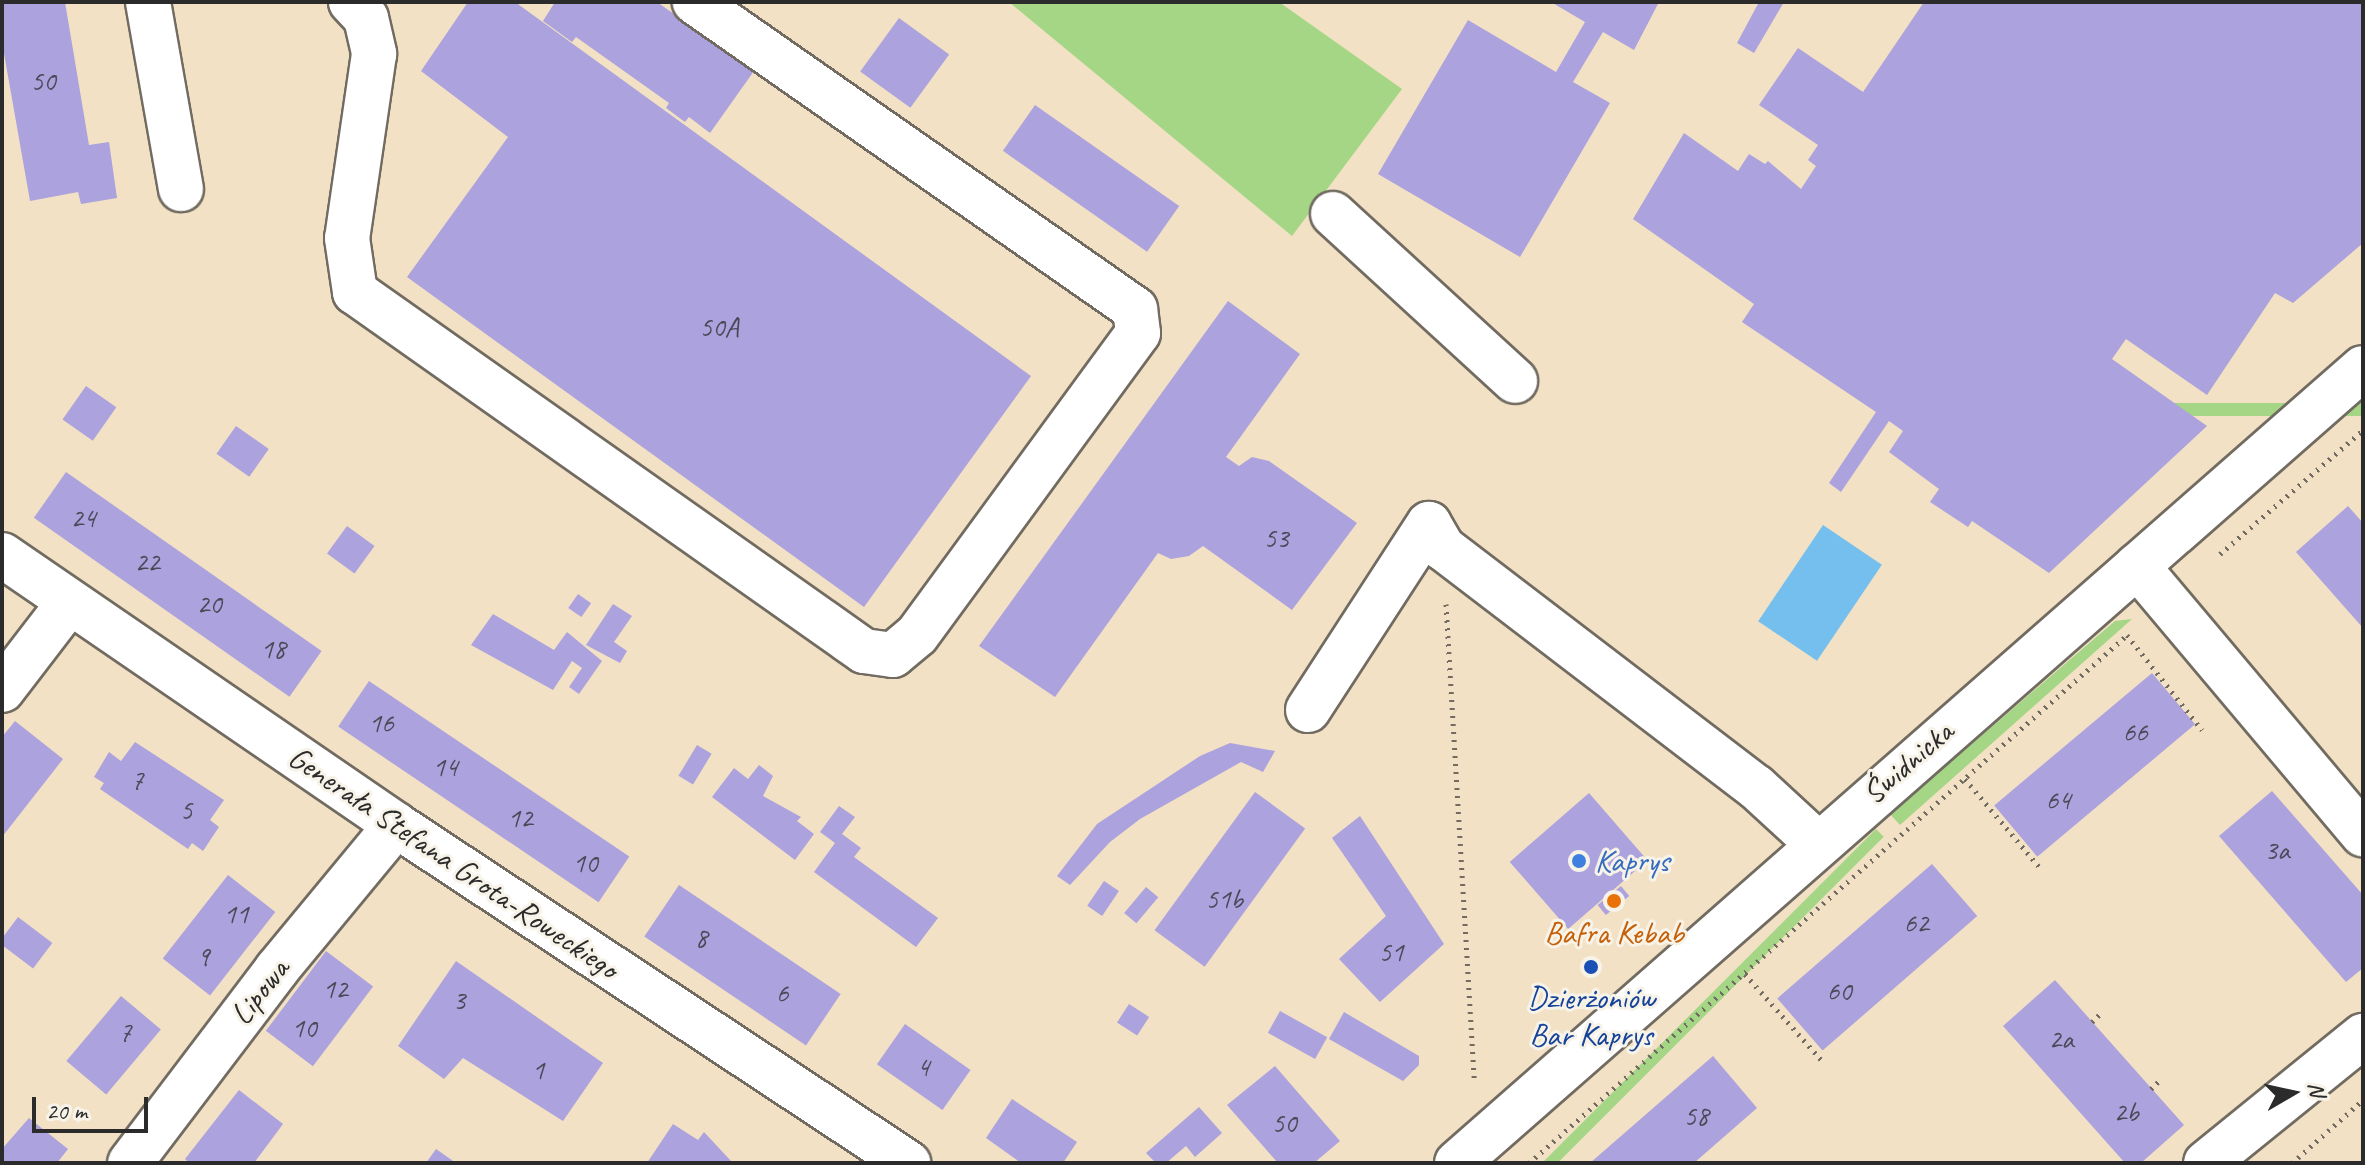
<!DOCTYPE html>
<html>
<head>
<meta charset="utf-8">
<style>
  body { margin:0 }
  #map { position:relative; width:2365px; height:1165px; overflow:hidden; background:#f2e1c4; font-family:Caveat,sans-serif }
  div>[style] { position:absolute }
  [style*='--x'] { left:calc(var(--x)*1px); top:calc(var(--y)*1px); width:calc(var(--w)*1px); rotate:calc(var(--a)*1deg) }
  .green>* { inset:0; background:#a4d685; transform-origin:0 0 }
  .water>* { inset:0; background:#75bfee; transform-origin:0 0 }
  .building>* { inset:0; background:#aca2dd; transform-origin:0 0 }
  .path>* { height:5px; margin-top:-2.5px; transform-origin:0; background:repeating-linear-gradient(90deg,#716b61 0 2px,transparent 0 8px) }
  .roads { filter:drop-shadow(2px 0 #716b61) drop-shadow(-2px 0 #716b61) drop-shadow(0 2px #716b61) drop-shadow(0 -2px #716b61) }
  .minor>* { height:44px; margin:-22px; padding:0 22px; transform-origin:22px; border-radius:22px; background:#fff }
  .dots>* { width:22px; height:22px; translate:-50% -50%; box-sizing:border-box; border:4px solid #f7f3e8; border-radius:50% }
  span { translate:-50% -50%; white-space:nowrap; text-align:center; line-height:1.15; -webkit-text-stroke:6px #f7f3e8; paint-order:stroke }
  .number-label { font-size:28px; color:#4b4958 }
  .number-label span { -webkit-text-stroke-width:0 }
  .street-label { font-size:32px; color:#2b2b2b }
  .shop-label { font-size:32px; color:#366cbe }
  .left { translate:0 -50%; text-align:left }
  .food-label { font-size:32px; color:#c56008 }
  .transit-label { font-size:32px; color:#164399 }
  .frame { position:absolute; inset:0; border:4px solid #2b2b2b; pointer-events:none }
  .north { position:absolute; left:2253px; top:1053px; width:80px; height:80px; -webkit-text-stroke:6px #f7f3e8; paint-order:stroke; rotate:81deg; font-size:22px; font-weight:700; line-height:32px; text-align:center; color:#2b2b2b }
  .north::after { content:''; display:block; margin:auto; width:28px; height:36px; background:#2b2b2b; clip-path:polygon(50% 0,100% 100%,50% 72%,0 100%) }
  .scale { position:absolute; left:32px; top:1097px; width:116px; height:36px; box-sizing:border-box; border:4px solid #2b2b2b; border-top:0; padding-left:10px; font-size:24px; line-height:28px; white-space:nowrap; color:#2b2b2b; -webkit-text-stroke:6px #f7f3e8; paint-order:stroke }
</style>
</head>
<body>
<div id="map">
  <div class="green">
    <i style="clip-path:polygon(1009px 2px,1279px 2px,1402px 89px,1292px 236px)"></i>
    <i style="left:2363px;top:403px;width:13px;height:222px;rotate:90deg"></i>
    <i style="clip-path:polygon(2132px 619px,1900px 825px,1890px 814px,2115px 621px)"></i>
    <i style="left:1876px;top:829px;width:11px;height:506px;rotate:45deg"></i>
  </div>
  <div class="water">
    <i style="left:1823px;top:525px;width:71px;height:116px;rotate:34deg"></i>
  </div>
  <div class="building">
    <i style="clip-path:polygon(2px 2px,65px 2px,89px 145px,109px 142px,117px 198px,81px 204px,78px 192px,30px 201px,2px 42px)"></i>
    <i style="clip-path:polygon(468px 2px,515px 2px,1031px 376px,864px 607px,407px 277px,508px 137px,421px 71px)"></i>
    <i style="clip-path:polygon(555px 2px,657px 2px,754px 71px,710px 133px,689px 117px,685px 122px,666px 108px,669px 103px,576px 37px,572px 42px,543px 21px)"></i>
    <i style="clip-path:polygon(1551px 2px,1659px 2px,1634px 50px,1603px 32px,1573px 82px,1610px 103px,1520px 257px,1378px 174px,1468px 20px,1556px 72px,1585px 22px)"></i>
    <i style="clip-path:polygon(1759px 2px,1784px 2px,1754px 53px,1737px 43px)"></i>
    <i style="clip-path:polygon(1924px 2px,2363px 2px,2363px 243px,2293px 303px,2275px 293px,2207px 395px,2126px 339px,2112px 359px,2207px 426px,2049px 573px,1972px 521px,1968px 527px,1930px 502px,1939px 489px,1889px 452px,1903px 431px,1889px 421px,1841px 492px,1829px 483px,1876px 412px,1742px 322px,1754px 304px,1633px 219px,1684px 133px,1738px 171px,1749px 154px,1765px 164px,1768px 161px,1801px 189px,1816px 166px,1808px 160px,1818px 145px,1759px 105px,1798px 48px,1863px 92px)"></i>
    <i style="left:899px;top:18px;width:62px;height:66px;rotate:36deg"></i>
    <i style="left:1035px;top:105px;width:176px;height:56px;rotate:35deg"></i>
    <i style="clip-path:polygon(1228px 301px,1300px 354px,1226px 457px,1239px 466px,1252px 457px,1269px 461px,1357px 523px,1292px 610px,1203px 546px,1189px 556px,1171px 559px,1158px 553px,1055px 697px,979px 646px)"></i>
    <i style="left:86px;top:386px;width:37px;height:41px;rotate:35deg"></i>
    <i style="left:236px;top:426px;width:40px;height:34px;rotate:35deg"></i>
    <i style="left:66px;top:472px;width:312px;height:56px;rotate:35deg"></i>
    <i style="clip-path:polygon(2348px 506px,2363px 523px,2363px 628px,2296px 552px)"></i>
    <i style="left:347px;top:526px;width:34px;height:34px;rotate:36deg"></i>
    <i style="left:578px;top:594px;width:16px;height:17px;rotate:35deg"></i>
    <i style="clip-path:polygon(613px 604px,632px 616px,614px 642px,627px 651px,620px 663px,586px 645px)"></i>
    <i style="clip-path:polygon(493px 614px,554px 650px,567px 632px,602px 661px,579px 694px,569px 687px,582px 668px,572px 661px,553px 690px,471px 645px)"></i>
    <i style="left:2152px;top:673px;width:67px;height:206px;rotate:50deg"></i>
    <i style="left:369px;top:681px;width:314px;height:55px;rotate:34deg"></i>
    <i style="clip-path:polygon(15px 721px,63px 759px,2px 837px,2px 737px)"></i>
    <i style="clip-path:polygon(135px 742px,224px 800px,210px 820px,219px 827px,203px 851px,192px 843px,188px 849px,100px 789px,104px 783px,94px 777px,109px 752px,121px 761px)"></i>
    <i style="clip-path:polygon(1230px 743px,1275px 751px,1263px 772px,1241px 762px,1140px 819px,1110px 842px,1070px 885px,1057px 876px,1097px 824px,1200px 756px)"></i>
    <i style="left:697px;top:745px;width:17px;height:36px;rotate:31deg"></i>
    <i style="clip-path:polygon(759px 765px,773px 776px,763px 796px,801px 817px,797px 821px,814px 834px,795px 860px,712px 797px,734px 768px,748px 779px)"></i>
    <i style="clip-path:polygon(2272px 791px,2363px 895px,2363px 968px,2346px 982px,2219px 836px)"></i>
    <i style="left:1255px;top:792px;width:62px;height:171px;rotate:36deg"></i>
    <i style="left:1589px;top:793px;width:89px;height:105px;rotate:49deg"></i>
    <i style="clip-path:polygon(839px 806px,855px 817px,842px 834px,861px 848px,854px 857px,938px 918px,916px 947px,814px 872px,835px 843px,820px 832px)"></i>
    <i style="clip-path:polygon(1360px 816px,1444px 944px,1380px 1002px,1339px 959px,1386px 916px,1332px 838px)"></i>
    <i style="left:1932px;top:864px;width:69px;height:205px;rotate:49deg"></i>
    <i style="left:228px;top:875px;width:60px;height:106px;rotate:38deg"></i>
    <i style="left:1104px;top:881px;width:18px;height:30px;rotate:34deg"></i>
    <i style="left:679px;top:885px;width:195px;height:62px;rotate:34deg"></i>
    <i style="left:1621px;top:886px;width:13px;height:30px;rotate:51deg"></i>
    <i style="left:1146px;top:887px;width:16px;height:34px;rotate:40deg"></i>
    <i style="left:18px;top:917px;width:43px;height:32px;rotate:37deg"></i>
    <i style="left:326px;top:951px;width:59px;height:100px;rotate:37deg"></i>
    <i style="clip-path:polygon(456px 961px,603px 1063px,563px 1121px,463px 1058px,444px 1079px,398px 1046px)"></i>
    <i style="clip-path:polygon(2055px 980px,2184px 1125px,2141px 1163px,2125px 1163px,2003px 1026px)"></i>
    <i style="left:121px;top:996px;width:52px;height:85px;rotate:40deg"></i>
    <i style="left:1129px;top:1004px;width:24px;height:22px;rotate:33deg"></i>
    <i style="left:1280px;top:1011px;width:54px;height:25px;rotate:29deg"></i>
    <i style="clip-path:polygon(1344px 1012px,1419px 1056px,1419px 1065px,1403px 1081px,1329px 1039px)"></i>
    <i style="left:905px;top:1024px;width:80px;height:49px;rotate:35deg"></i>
    <i style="clip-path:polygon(1713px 1056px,1757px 1108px,1694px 1163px,1590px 1163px)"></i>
    <i style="clip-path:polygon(1275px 1066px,1340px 1141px,1314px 1163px,1278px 1163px,1227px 1105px)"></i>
    <i style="clip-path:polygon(239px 1090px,283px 1124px,254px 1163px,189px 1163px,185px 1159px)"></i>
    <i style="clip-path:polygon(1012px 1099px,1077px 1142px,1063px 1163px,1021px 1163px,986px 1138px)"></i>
    <i style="clip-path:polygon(1199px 1107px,1222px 1133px,1195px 1157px,1186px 1146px,1166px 1163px,1156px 1163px,1146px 1153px)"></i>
    <i style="clip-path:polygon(29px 1118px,68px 1149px,57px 1163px,2px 1163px,2px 1149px)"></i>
    <i style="clip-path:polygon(673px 1124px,698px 1140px,704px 1132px,731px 1161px,647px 1163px)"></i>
    <i style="clip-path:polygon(436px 1149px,456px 1163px,426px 1163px)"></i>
  </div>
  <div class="path">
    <i style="--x:2220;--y:554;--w:189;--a:-40.9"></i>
    <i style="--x:1446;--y:604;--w:475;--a:86.6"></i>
    <i style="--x:2127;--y:635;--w:121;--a:51.7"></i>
    <i style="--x:1965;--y:779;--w:119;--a:49.8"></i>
    <i style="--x:1745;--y:974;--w:118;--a:48.4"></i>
    <i style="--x:2092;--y:1022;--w:13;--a:-45"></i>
    <i style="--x:2151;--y:1089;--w:14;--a:-45"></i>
    <i style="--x:1529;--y:1163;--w:795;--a:-41.43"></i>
    <i style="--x:2292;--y:1163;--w:95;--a:-41.6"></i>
  </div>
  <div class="roads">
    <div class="minor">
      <i style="--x:148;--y:2;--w:190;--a:80"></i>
      <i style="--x:351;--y:2;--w:22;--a:47"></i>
      <i style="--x:366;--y:18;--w:37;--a:77"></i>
      <i style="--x:374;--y:54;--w:186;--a:98.3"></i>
      <i style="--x:347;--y:238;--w:55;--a:81.6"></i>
      <i style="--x:355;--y:292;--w:623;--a:35.2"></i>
      <i style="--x:864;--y:651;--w:29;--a:8"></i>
      <i style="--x:893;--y:655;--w:31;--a:-40"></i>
      <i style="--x:917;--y:635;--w:374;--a:-53.8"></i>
      <i style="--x:1138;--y:333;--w:24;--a:-97"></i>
      <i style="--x:1135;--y:309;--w:537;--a:-145.1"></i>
      <i style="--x:1333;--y:214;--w:247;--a:42.5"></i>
      <i style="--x:2;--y:555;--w:478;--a:34.4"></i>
      <i style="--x:396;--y:825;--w:614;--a:33.43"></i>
      <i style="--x:2137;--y:566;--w:351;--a:49.9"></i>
      <i style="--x:2;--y:690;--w:108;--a:-52.5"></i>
      <i style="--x:1308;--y:710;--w:222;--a:-57"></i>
      <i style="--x:1429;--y:524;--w:28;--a:60"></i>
      <i style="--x:1443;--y:548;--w:394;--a:37.4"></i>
      <i style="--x:1756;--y:787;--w:84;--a:42.6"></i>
      <i style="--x:130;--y:1163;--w:243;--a:-52.8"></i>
      <i style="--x:277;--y:969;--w:187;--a:-50.4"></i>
      <i style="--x:1457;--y:1163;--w:1205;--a:-41.27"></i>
      <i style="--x:2206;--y:1163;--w:202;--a:-39"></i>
    </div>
  </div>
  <div class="dots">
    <i style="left:1579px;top:861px;background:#3f7fe0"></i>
    <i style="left:1614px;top:901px;background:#e8710a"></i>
    <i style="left:1591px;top:967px;background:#1a4fb4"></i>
  </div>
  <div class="number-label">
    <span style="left:43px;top:81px">50</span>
    <span style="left:719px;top:327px">50A</span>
    <span style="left:83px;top:518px">24</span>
    <span style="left:1276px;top:538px">53</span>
    <span style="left:147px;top:562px">22</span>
    <span style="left:209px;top:604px">20</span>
    <span style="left:273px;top:649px">18</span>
    <span style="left:381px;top:723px">16</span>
    <span style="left:2135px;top:732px">66</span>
    <span style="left:445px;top:767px">14</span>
    <span style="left:137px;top:780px">7</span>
    <span style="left:2058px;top:800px">64</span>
    <span style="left:186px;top:810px">5</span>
    <span style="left:520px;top:818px">12</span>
    <span style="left:2277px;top:850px">3a</span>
    <span style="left:585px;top:863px">10</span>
    <span style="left:1224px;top:899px">51b</span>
    <span style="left:236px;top:914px">11</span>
    <span style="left:1916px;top:923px">62</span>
    <span style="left:701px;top:938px">8</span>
    <span style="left:1391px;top:952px">51</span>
    <span style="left:203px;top:957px">9</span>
    <span style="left:335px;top:989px">12</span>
    <span style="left:1839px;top:991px">60</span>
    <span style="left:782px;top:993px">6</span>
    <span style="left:459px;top:1000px">3</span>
    <span style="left:304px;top:1028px">10</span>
    <span style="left:125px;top:1032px">7</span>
    <span style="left:2061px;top:1039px">2a</span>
    <span style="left:923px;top:1067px">4</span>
    <span style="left:538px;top:1070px">1</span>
    <span style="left:2126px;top:1112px">2b</span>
    <span style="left:1696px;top:1116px">58</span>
    <span style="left:1284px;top:1123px">50</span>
  </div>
  <div class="street-label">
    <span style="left:1908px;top:763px;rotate:-41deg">Świdnicka</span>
    <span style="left:453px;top:863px;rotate:34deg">Generała Stefana Grota-Roweckiego</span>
    <span style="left:260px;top:992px;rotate:-52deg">Lipowa</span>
  </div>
  <div class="shop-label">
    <span class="left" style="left:1595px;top:861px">Kaprys</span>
  </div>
  <div class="food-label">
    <span style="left:1614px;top:933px">Bafra Kebab</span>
  </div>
  <div class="transit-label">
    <span style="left:1591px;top:1017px">Dzierżoniów<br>Bar Kaprys</span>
  </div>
  <div class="frame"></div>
  <div class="north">N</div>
  <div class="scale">20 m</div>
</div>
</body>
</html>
